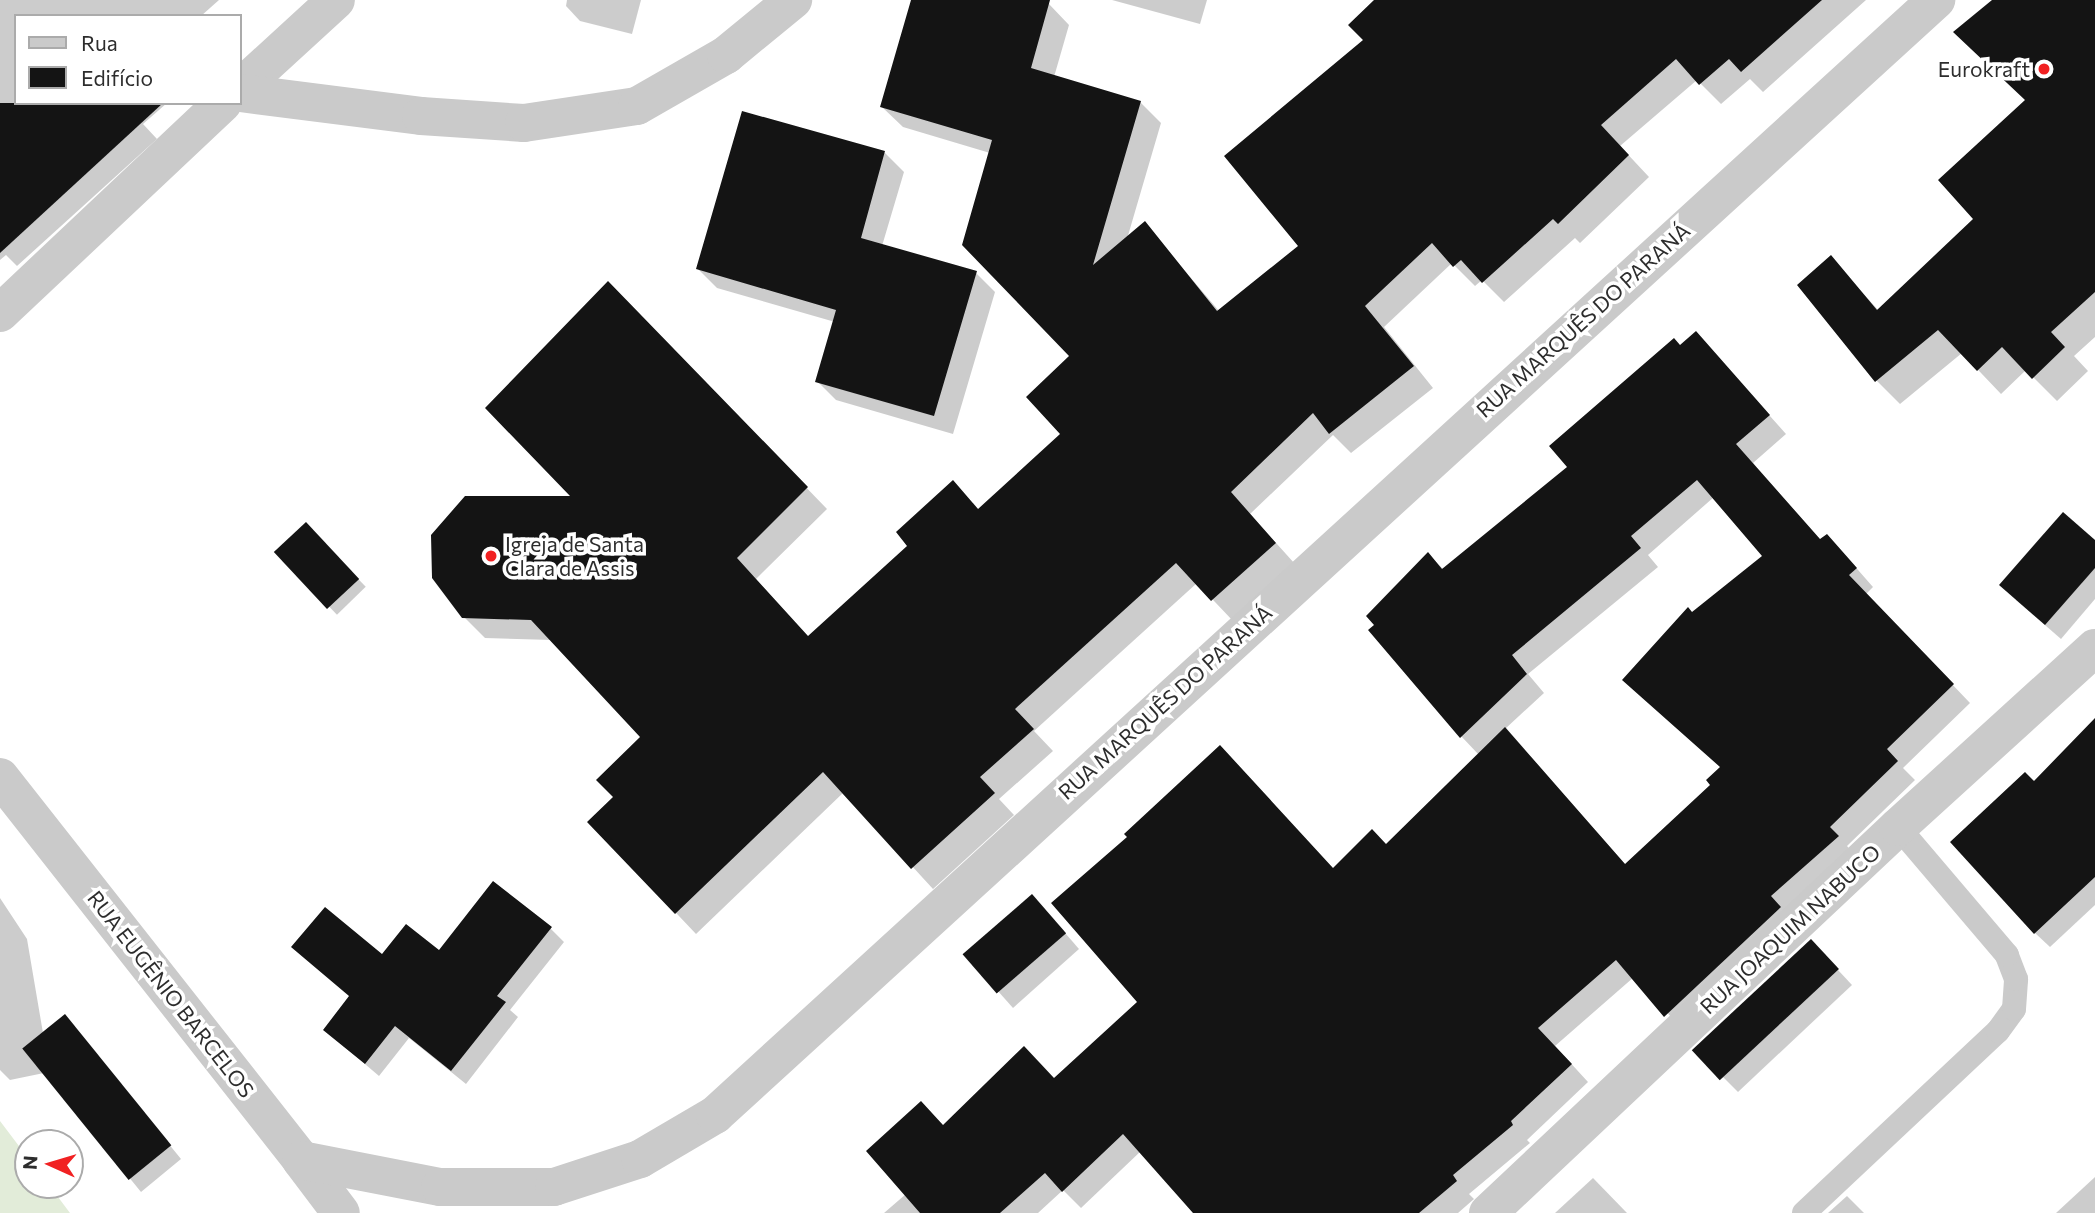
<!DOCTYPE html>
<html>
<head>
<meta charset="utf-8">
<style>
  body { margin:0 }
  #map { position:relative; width:2095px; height:1213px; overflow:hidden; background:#fff; font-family:Commissioner,sans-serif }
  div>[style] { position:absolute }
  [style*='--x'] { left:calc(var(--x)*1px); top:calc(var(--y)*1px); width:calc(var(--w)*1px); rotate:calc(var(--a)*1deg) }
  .green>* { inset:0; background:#e2ecd9 }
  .shadow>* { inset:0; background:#0003; transform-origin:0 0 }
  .building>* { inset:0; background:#141414; transform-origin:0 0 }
  .service>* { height:24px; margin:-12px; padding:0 12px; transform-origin:12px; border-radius:12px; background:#cacaca }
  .minor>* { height:38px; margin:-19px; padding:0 19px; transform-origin:19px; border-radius:19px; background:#cacaca }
  .tertiary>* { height:38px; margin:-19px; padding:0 19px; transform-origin:19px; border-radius:19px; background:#cacaca }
  .dots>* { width:19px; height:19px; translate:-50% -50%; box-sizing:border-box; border:4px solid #fff; border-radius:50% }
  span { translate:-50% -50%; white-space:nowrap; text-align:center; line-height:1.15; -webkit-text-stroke:7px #fff; paint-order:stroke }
  .poi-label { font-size:21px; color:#2d2d2d }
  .right { translate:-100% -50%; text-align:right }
  .left { translate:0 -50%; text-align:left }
  .street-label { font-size:21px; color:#2d2d2d }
  .legend { position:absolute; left:14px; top:14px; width:228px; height:91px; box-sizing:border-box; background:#fff; border:2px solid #ababab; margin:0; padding:9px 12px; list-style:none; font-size:21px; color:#2d2d2d }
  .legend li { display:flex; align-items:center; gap:14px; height:35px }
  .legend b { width:35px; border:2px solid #ababab }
  .north { position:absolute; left:14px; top:1129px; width:70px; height:70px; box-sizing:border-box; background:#fff; border:2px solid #ababab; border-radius:50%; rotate:274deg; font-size:19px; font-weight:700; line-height:28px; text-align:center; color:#2d2d2d }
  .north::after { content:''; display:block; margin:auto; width:24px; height:32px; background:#f12122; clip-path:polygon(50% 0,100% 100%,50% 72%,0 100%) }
</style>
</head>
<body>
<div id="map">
  <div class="green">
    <i style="clip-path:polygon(0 1121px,28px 1158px,28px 1185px,49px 1185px,70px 1213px,0 1213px)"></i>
  </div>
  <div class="shadow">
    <i style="clip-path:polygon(0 0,219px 0,201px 16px,16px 16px,16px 103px,167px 103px,143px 124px,157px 139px,17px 266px,6px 255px,0 260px)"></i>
    <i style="clip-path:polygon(567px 0,641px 0,632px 34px,580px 21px,566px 6px)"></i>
    <i style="clip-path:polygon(913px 0,1034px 0,1049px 4px,1069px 25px,1054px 77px,1140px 102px,1161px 123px,1127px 239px,1145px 224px,1219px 311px,1301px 247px,1377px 0,1866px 0,1763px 92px,1750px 79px,1721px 104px,1697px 80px,1620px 146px,1649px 177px,1580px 243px,1575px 238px,1504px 302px,1482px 280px,1475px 286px,1452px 263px,1384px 327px,1433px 388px,1351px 453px,1333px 435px,1250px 514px,1295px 564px,1233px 621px,1197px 583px,1034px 731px,1053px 751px,999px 799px,1014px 815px,933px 889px,844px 792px,696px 934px,590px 822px,615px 797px,643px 737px,552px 640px,485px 638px,464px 617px,574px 498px,629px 304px,827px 509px,756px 579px,809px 638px,973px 503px,979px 510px,1062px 434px,1072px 356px,990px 153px,903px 127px,882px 107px)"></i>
    <i style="clip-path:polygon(1112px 0,1207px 0,1200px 24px)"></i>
    <i style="clip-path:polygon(1995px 0,2095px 0,2095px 337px,2074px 356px,2088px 371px,2057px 401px,2026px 370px,2001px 394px,1962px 353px,1900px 404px,1877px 381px,1799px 285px,1831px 258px,1879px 311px,1975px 219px,2027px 101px)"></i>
    <i style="clip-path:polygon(744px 113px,885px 153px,904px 172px,882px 246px,976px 273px,995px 292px,953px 434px,836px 400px,817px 381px,835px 322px,717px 288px,698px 269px)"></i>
    <i style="clip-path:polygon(evenodd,1696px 333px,1786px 434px,1753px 463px,1821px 541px,1827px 536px,1844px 554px,1873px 587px,1866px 594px,1970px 703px,1903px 768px,1915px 780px,1847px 846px,1855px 855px,1685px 1032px,1634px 977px,1555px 1046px,1588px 1082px,1527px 1140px,1530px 1143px,1469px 1194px,1474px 1199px,1458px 1213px,1196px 1213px,1141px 1151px,1081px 1208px,1063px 1190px,1038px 1213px,884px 1213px,906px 1194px,944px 1126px,1054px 1080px,1334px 869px,1386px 846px,1479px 755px,1461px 736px,1428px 554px,1444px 570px,1570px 467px,1696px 333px,1714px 497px,1765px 556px,1693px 614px,1722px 768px,1712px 785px,1626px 865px,1505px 729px,1544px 693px,1528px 674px,1658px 567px,1648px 555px,1714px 497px)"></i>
    <i style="left:306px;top:525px;width:86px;height:40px;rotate:46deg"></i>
    <i style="clip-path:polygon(2095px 542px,2095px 599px,2061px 639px,2016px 600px)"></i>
    <i style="clip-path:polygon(2095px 720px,2095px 905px,2050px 947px,2035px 933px,2034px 783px)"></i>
    <i style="clip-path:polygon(0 898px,27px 939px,43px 1033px,65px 1016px,181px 1159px,141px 1192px,44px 1073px,10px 1080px,0 1070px)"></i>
    <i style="clip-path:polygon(1046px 911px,1079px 949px,1013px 1008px,965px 954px)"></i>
    <i style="clip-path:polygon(550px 928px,564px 942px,510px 1010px,518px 1017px,466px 1084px,409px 1038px,379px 1076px,325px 1030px,382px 957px,439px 952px)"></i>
    <i style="clip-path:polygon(1825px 956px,1852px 985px,1738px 1092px,1723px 1077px)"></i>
    <i style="clip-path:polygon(2095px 1177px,2095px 1213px,2056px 1213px)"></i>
    <i style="clip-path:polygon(1593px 1178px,1627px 1213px,1555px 1213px)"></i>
    <i style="clip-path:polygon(1847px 1196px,1864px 1213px,1828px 1213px)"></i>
  </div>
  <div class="building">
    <i style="clip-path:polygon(911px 0,1050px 0,1031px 68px,1141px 101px,1093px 265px,1145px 221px,1217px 311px,1298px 246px,1224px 156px,1363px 40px,1348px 25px,1374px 0,1822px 0,1741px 72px,1729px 59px,1699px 85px,1676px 59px,1601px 125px,1629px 155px,1558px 224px,1553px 219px,1482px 283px,1461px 260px,1453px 267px,1432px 243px,1365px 306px,1414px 366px,1329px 434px,1313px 413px,1231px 492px,1276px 543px,1211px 601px,1176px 563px,1015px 709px,1034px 729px,980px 777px,995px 793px,911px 869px,823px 772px,675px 914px,587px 822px,613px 797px,596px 780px,640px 737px,531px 620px,462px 618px,432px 578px,431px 535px,465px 496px,570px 496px,485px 408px,608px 281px,808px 487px,737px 558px,808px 636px,907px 546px,896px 532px,953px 480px,978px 509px,1060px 434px,1026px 397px,1069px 356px,962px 245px,992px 140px,880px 107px)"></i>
    <i style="clip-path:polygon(1992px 0,2095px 0,2095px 292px,2051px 332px,2065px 347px,2032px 379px,2002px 347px,1977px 371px,1938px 330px,1875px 382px,1797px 285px,1831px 255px,1877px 310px,1973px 219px,1938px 180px,2025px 100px,1953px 32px)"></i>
    <i style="clip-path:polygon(0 103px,163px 103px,0 253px)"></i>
    <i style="clip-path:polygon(742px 111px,885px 151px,861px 238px,977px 271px,934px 416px,815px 382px,836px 310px,696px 269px)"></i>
    <i style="clip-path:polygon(1696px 331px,1770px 415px,1736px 444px,1820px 539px,1827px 534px,1857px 568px,1849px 575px,1954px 684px,1887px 749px,1898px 761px,1830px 827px,1839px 836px,1771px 896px,1781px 907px,1664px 1017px,1616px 960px,1538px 1028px,1572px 1064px,1511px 1121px,1513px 1125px,1453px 1175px,1457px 1181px,1419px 1213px,1193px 1213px,1123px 1134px,1062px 1192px,1045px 1173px,1000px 1213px,920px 1213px,866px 1151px,921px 1101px,943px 1125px,1024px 1046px,1054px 1078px,1137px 1002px,1051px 903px,1127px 837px,1124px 834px,1220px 745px,1333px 868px,1372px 829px,1386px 844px,1505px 727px,1625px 864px,1710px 785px,1706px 780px,1720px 767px,1622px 680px,1688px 607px,1692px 612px,1762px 556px,1697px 480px,1631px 536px,1641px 548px,1512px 655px,1527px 674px,1460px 738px,1368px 630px,1374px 625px,1366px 616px,1428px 552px,1442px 569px,1567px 467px,1549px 446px,1674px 338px,1680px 345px)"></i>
    <i style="clip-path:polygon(2063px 512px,2095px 540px,2095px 568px,2045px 625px,1999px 585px)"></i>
    <i style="left:306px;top:522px;width:78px;height:44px;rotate:47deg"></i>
    <i style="clip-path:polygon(2095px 718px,2095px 877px,2034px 934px,1950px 842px,2025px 772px,2034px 781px)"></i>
    <i style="clip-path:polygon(493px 881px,552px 927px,497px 996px,506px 1002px,451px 1071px,395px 1026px,365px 1064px,323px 1030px,349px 996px,291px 947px,325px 907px,382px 954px,406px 924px,439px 950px)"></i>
    <i style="left:1032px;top:894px;width:52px;height:92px;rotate:49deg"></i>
    <i style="left:1811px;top:939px;width:41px;height:163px;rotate:47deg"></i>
    <i style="left:65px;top:1014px;width:169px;height:55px;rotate:51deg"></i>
  </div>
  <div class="service">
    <i style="--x:1804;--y:1213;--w:266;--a:-43.2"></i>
    <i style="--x:1998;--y:1031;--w:27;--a:-54"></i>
    <i style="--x:2014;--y:1009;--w:30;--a:-86"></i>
    <i style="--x:2016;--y:979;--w:26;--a:-111"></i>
    <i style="--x:2007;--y:955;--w:168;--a:-130.4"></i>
  </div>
  <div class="minor">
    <i style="--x:240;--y:88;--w:130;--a:-42.5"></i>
    <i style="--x:240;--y:93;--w:182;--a:7.2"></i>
    <i style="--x:421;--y:116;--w:103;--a:3.9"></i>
    <i style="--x:524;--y:123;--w:114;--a:-8.6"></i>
    <i style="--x:637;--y:106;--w:103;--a:-29.8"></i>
    <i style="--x:726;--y:55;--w:87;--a:-39.4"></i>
    <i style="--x:0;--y:313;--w:306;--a:-43.3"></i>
    <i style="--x:301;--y:1160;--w:66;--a:53"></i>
    <i style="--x:1488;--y:1213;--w:563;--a:-43.27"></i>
    <i style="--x:1898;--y:827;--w:266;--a:-42.3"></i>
  </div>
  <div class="tertiary">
    <i style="--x:0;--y:777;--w:487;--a:51.8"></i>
    <i style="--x:301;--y:1160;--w:142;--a:11"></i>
    <i style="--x:440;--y:1187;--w:114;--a:0"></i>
    <i style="--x:554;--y:1187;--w:90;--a:-18"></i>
    <i style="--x:640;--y:1159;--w:87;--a:-30.4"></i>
    <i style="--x:715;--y:1115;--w:1654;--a:-42.4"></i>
  </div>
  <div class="dots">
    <i style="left:2044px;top:69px;background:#f12122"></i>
    <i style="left:491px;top:556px;background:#f12122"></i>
  </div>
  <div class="poi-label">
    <span class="right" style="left:2030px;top:69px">Eurokraft</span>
    <span class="left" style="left:505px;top:556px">Igreja de Santa<br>Clara de Assis</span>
  </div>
  <div class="street-label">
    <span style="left:1583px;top:320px;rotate:-42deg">RUA MARQUÊS DO PARANÁ</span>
    <span style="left:1165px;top:702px;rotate:-42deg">RUA MARQUÊS DO PARANÁ</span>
    <span style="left:1790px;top:929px;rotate:-43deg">RUA JOAQUIM NABUCO</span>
    <span style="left:171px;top:994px;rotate:52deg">RUA EUGÊNIO BARCELOS</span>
  </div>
  <ul class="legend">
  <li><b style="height:9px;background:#cacaca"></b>Rua</li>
  <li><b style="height:19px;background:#141414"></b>Edifício</li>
  </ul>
  <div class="north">N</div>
</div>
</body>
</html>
